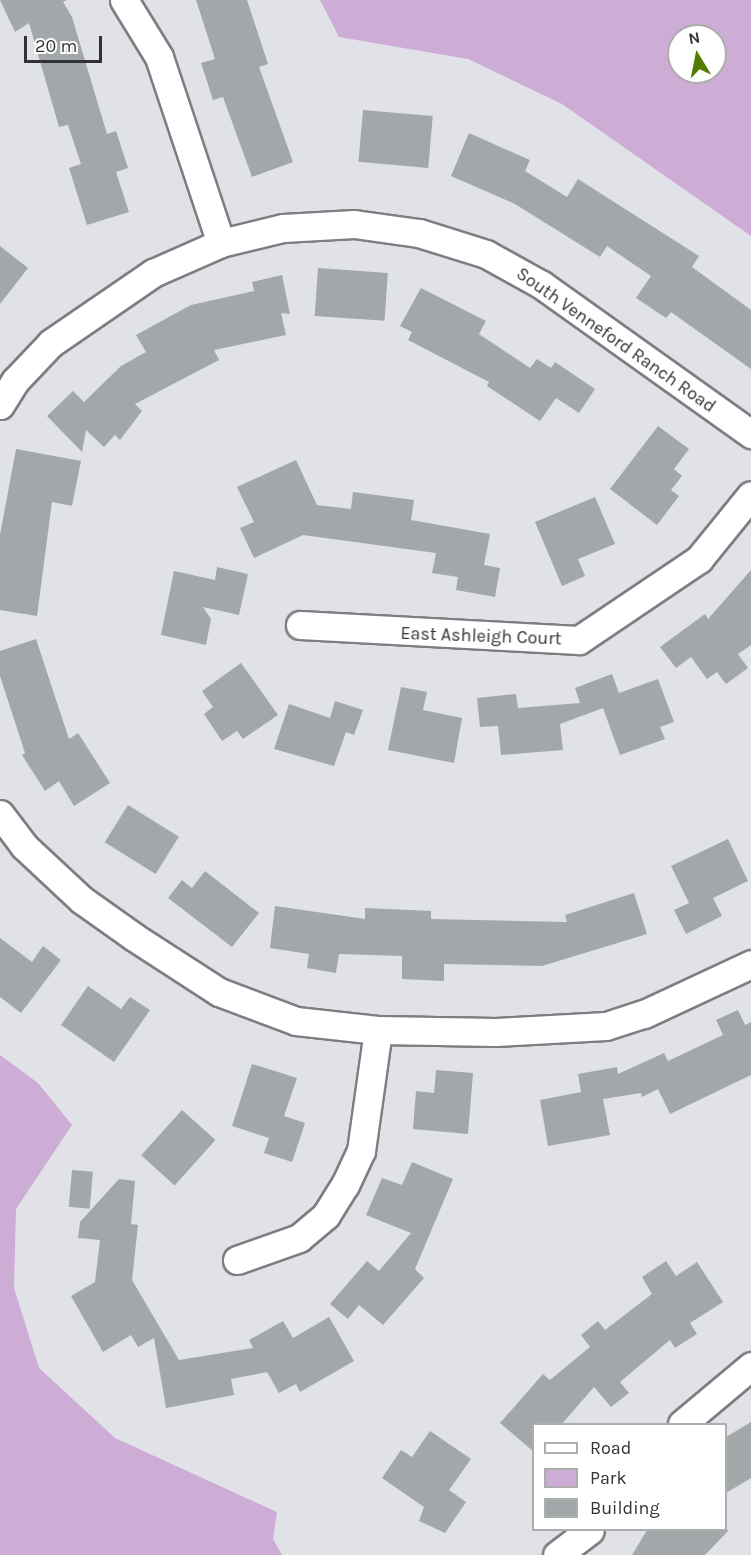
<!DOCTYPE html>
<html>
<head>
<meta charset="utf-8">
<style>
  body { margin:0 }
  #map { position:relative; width:751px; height:1555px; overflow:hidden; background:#e0e2e7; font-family:Karla,sans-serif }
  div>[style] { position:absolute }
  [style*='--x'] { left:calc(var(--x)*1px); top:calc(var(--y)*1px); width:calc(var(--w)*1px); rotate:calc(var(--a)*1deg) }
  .green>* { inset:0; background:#cdacd5 }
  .building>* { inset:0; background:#a2a7aa; transform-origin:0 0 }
  .roads { filter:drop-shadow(2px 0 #7c7e82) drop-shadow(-2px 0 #7c7e82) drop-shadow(0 2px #7c7e82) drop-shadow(0 -2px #7c7e82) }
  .street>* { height:27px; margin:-13.5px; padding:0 13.5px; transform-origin:13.5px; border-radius:13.5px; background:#fff }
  span { translate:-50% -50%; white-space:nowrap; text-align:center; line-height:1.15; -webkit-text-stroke:4.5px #fff; paint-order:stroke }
  .street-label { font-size:18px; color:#323234 }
  .legend { position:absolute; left:532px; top:1423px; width:195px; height:108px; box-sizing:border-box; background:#fff; border:2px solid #adadae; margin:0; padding:8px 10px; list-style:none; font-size:18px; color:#323234 }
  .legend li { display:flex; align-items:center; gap:12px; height:30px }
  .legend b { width:30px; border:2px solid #adadae }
  .north { position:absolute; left:667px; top:24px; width:60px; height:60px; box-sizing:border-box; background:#fff; border:2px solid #adadae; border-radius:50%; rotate:350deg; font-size:16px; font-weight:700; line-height:24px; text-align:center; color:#323234 }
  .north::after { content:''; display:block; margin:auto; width:21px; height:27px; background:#537d00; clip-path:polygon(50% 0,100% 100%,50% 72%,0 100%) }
  .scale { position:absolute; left:24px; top:36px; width:78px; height:27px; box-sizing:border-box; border:3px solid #323234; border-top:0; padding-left:8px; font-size:18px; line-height:21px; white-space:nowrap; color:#323234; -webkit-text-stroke:4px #fff; paint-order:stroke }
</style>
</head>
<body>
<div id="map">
  <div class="green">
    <i style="clip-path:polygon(evenodd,320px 0,751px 0,751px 236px,562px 104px,468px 59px,339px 37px,320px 0,679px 36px,715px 36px,715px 72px,679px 72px,679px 36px)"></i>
    <i style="clip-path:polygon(0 1055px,38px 1083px,72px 1125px,16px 1209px,14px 1288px,39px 1368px,115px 1438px,277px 1512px,273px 1539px,282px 1555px,0 1555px)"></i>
  </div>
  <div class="building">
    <i style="clip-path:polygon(0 0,67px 0,63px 2px,72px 17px,107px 134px,116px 131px,128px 168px,116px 172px,129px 212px,87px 225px,69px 168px,81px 164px,68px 125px,59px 127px,29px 23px,15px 32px)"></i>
    <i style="clip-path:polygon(196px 0,247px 0,268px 64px,259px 67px,293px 162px,252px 177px,223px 97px,213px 100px,201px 63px,215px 59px)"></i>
    <i style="left:363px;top:110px;width:70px;height:52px;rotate:5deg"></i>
    <i style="clip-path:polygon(469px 133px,530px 160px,525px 171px,567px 197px,578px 179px,699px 256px,692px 267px,751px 310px,751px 369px,671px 312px,666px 318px,636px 298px,651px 276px,607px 246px,600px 257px,515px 204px,451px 176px)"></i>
    <i style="clip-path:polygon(0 246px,28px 268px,0 304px)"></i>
    <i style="left:318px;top:268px;width:70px;height:48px;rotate:4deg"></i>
    <i style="clip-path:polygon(282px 275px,290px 314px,281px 313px,286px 335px,214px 350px,219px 360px,135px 404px,142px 411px,120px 440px,115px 435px,104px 447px,86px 430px,82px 452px,47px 416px,73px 391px,84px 402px,121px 366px,146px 352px,136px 335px,191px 305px,254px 291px,252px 282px)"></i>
    <i style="clip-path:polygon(421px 288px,486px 321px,479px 334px,530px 368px,537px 359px,551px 368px,555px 362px,595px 389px,579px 413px,556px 398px,540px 421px,487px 386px,489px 382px,408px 340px,412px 332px,400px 326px)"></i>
    <i style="clip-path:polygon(658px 426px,689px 449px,674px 469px,682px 476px,671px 490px,679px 496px,657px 525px,610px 489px)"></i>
    <i style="clip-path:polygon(16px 449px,81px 461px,72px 506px,52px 502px,37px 616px,0 610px,0 535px)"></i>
    <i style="clip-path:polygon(296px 460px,317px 505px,351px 509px,353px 492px,414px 500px,411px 520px,490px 534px,484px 565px,500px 568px,495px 597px,456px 590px,458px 577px,432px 573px,436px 553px,303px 535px,254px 558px,240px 528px,254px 522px,237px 487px)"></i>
    <i style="clip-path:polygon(595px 497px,615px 544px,578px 559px,585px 576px,562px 586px,535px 522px)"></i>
    <i style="clip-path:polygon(217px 567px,248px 574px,239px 615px,203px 607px,211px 619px,206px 645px,161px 635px,174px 571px,215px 580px)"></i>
    <i style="clip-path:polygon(751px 570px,751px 645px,738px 654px,748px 668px,726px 684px,717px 672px,707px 679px,691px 657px,676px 668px,660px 647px,705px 614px,708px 619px)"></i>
    <i style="clip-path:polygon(36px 639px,69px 739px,78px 733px,110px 783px,74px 806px,59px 781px,45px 791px,22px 755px,25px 753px,0 676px,0 651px)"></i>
    <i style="clip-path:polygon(241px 663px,278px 715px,243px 739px,237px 731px,222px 741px,204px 714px,213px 707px,202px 691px)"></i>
    <i style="clip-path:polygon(612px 674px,619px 693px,658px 679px,674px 722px,660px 727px,665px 739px,620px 755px,603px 708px,560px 724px,563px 750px,501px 755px,498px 726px,480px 727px,477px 698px,516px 694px,518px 708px,580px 703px,575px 688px)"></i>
    <i style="clip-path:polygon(401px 687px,427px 692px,423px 710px,462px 718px,454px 763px,388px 750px)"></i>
    <i style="clip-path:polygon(335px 701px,363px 710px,354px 735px,346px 732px,334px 766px,274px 749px,289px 704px,330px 718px)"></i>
    <i style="left:128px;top:805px;width:60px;height:44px;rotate:32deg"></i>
    <i style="clip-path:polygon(728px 839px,748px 881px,713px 898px,722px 916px,686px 934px,674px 910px,689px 903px,671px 866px)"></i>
    <i style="clip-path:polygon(205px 871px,259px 913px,232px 947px,168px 898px,182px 880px,192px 888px)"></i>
    <i style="clip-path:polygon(634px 893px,647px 934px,542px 966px,444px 964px,444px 981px,402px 979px,402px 956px,339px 954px,336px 973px,307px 968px,309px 954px,270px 948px,275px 906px,365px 919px,365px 908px,431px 911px,431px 919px,567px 922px,565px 915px)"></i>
    <i style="clip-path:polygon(0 938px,32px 962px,43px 946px,61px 960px,21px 1013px,0 997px)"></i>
    <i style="clip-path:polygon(88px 986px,121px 1009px,130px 997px,150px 1010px,114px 1062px,61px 1025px)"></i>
    <i style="clip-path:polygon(738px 1010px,745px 1025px,751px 1022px,751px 1075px,670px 1114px,658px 1089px,642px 1097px,641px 1093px,603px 1099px,610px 1135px,548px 1146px,540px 1100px,581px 1092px,578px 1074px,617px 1067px,618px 1074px,664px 1053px,668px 1061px,723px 1035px,716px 1020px)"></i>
    <i style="clip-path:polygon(252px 1064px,297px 1078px,284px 1116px,305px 1123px,292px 1162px,264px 1153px,269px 1138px,232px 1126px)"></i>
    <i style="clip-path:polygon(436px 1070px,473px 1073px,468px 1134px,413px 1129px,416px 1091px,434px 1093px)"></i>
    <i style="left:182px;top:1110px;width:45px;height:61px;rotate:42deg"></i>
    <i style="clip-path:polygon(412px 1162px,453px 1179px,415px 1269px,424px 1278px,383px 1325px,359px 1305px,348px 1319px,330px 1304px,367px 1261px,379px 1271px,411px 1233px,366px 1215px,382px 1178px,402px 1185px)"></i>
    <i style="left:72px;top:1170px;width:21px;height:37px;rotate:5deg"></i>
    <i style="clip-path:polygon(119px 1179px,135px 1181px,131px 1224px,138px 1225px,132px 1280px,179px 1360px,253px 1348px,249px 1340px,283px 1321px,293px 1338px,329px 1317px,354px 1361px,300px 1392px,296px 1384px,279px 1393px,267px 1372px,231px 1379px,234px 1395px,166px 1408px,154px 1338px,138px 1347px,131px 1335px,103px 1352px,71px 1296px,95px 1282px,100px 1240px,78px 1238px,80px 1222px)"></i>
    <i style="clip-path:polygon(666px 1261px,676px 1276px,697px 1262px,723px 1302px,690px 1323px,697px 1334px,675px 1348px,670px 1340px,620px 1382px,629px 1393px,611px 1407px,594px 1387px,561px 1425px,534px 1425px,534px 1452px,500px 1423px,543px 1374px,550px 1380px,590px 1347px,581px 1335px,598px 1321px,605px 1330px,652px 1294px,642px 1277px)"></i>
    <i style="clip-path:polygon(751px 1422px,751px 1478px,726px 1493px,726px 1437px)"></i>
    <i style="clip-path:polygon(430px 1431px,471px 1459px,449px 1490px,466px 1502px,445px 1533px,419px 1521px,424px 1507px,382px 1478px,401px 1450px,412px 1457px)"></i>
    <i style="clip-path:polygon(647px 1530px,729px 1530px,705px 1555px,632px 1555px)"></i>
  </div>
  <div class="roads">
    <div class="street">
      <i style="--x:124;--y:0;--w:67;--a:58.4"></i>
      <i style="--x:159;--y:57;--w:196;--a:71.6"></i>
      <i style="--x:0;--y:405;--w:28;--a:-58"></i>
      <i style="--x:15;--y:381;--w:52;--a:-46.5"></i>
      <i style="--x:51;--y:343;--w:124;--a:-34.5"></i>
      <i style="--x:153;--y:273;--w:74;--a:-23.8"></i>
      <i style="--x:221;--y:243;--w:64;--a:-13.6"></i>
      <i style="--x:283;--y:228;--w:71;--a:-3.2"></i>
      <i style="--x:354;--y:224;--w:66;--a:7.9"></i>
      <i style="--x:419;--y:233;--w:70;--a:17.4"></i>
      <i style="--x:486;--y:254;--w:64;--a:29"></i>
      <i style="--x:542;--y:285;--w:257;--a:35.5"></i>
      <i style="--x:300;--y:625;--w:279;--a:3.1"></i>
      <i style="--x:579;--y:640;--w:145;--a:-34"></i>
      <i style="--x:699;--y:559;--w:82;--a:-50.9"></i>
      <i style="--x:0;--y:814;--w:40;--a:53"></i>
      <i style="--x:24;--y:846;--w:79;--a:43"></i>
      <i style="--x:82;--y:900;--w:64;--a:35.4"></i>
      <i style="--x:134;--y:937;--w:101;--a:32.9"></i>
      <i style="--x:219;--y:992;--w:82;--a:20.6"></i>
      <i style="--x:296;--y:1021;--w:82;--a:6.3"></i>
      <i style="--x:378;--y:1030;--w:118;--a:1"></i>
      <i style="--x:496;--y:1032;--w:110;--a:-3.1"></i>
      <i style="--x:606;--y:1026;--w:40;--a:-18"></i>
      <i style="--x:644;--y:1014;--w:118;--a:-25"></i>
      <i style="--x:237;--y:1260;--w:66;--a:-19.5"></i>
      <i style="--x:299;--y:1238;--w:35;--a:-40"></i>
      <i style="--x:326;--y:1215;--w:36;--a:-58"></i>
      <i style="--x:345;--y:1185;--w:38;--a:-65"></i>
      <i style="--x:361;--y:1151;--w:122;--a:-82"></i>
      <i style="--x:682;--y:1424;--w:90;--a:-40"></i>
      <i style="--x:557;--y:1555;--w:41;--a:-37.1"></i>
    </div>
  </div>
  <div class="street-label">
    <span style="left:616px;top:340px;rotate:35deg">South Venneford Ranch Road</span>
    <span style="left:481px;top:636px;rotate:2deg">East Ashleigh Court</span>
  </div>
  <ul class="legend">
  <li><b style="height:8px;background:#fff"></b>Road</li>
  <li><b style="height:16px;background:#cdacd5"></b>Park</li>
  <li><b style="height:16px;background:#a2a7aa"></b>Building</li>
  </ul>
  <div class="north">N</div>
  <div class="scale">20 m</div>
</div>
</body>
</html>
